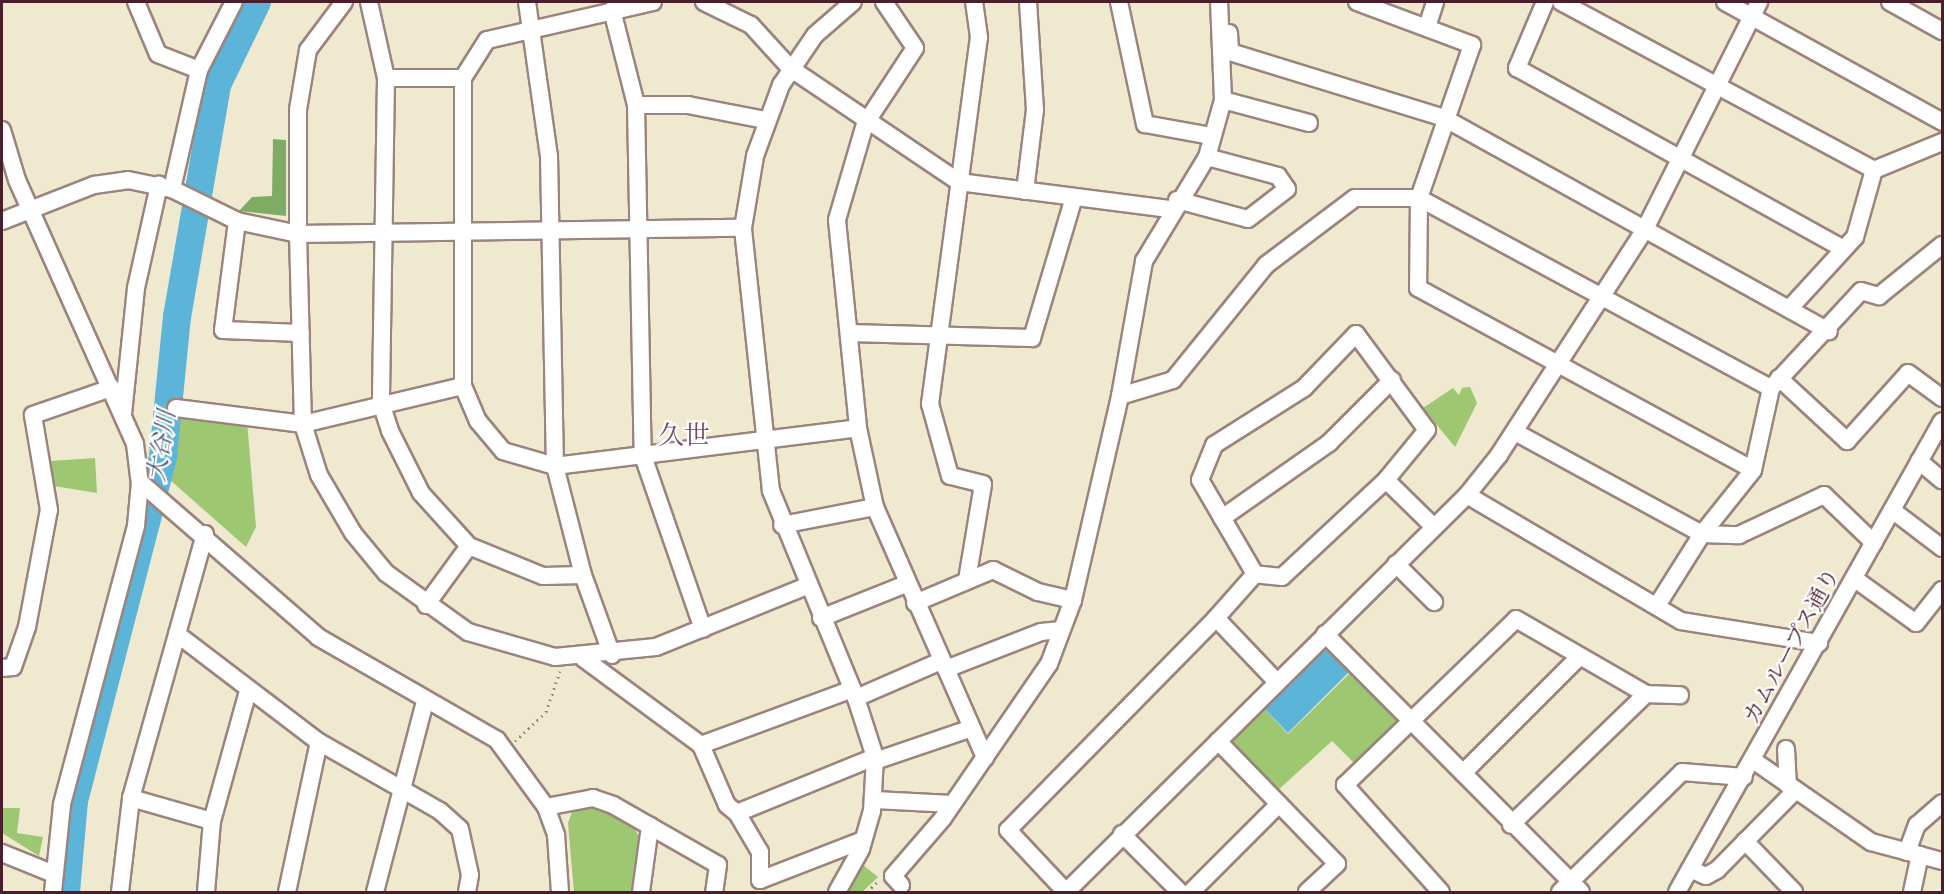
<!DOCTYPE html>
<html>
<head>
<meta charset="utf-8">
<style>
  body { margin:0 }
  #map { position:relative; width:1944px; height:894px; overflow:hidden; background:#efe9cf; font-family:"EB Garamond","Noto Serif JP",serif }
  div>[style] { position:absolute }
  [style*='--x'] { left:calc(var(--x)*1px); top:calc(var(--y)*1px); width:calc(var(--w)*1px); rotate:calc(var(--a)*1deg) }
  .green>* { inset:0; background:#9ec772 }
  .forest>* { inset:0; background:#7eac64 }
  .water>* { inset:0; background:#5cb4d9 }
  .river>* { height:28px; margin:-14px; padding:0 14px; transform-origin:14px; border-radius:14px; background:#5cb4d9 }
  .path>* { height:3px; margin-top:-1.5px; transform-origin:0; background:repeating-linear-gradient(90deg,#9c847d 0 1.5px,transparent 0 6px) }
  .roads { filter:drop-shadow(2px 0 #9c847d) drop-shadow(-2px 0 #9c847d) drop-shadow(0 2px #9c847d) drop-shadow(0 -2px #9c847d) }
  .minor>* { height:16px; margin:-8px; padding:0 8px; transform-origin:8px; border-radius:8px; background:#fff }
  span { translate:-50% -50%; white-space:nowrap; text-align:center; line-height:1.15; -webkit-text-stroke:4.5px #fff; paint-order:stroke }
  .street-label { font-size:22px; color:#4a1f2b }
  .water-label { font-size:24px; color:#515b71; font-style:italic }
  .quarter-label { font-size:26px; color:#774965 }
  .frame { position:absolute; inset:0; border:3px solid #4a1f2b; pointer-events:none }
</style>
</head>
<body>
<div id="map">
  <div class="green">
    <i style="clip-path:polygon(1470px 387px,1477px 403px,1455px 447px,1423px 408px,1453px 388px,1459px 395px,1462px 388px)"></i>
    <i style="clip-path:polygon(181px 414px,247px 421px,256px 527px,246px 547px,170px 480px)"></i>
    <i style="clip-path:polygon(95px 458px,97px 493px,54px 486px,51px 461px)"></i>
    <i style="clip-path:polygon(1350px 673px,1398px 717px,1397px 724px,1356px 765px,1332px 741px,1277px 791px,1234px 747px,1233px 735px,1264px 708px,1288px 734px)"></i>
    <i style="clip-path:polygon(595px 805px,634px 827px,639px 837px,631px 892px,574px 892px,568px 823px,574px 807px)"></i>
    <i style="clip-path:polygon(2px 808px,20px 808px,17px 833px,43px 837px,39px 856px,2px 833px)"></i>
    <i style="clip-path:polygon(863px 865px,878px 877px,862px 892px,847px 892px)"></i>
  </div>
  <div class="forest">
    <i style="clip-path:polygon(273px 139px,286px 140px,286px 216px,239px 211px,252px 197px,272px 196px)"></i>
  </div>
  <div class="water">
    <i style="clip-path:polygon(1330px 650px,1349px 672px,1288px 733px,1264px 708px,1318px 652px)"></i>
  </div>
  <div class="river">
    <i style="--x:66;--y:892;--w:91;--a:-85"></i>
    <i style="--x:74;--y:801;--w:355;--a:-75.5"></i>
    <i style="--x:163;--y:457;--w:141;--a:-84.3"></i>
    <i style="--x:177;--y:317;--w:235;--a:-80.2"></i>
    <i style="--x:217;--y:85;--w:92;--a:-64.3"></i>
  </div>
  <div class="path">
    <i style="--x:149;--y:446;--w:6;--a:-9"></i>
    <i style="--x:155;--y:445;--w:35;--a:-82"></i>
    <i style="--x:515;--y:741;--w:42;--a:-43.1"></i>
    <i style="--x:546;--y:712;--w:43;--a:-71.1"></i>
    <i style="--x:867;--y:892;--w:16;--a:-45"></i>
  </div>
  <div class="roads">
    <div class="minor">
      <i style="--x:136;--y:2;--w:56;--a:67.1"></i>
      <i style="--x:158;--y:54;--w:44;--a:21.3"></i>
      <i style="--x:344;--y:2;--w:60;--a:126.9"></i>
      <i style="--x:308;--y:50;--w:61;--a:99.5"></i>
      <i style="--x:298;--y:110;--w:124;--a:90"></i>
      <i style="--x:298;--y:234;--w:190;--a:88.5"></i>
      <i style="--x:303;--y:424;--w:53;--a:72.6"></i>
      <i style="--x:319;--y:475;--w:67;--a:59.6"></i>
      <i style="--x:353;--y:533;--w:52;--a:50.5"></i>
      <i style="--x:386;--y:573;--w:101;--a:35.7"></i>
      <i style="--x:468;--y:632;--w:91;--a:16"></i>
      <i style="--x:555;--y:657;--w:101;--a:-5.7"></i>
      <i style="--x:656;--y:647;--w:163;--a:-22"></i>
      <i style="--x:369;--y:2;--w:78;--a:77.4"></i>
      <i style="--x:386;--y:78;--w:325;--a:90.9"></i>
      <i style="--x:381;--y:403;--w:29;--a:72"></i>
      <i style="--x:390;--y:431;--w:69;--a:63.4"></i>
      <i style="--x:421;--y:493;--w:72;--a:47.8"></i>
      <i style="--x:469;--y:546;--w:80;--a:22.1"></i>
      <i style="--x:543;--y:576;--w:40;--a:-1.4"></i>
      <i style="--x:527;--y:2;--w:156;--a:81.9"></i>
      <i style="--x:549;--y:156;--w:310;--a:88.9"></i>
      <i style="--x:555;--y:466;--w:113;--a:75.6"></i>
      <i style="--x:583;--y:575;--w:85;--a:70.1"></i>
      <i style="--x:653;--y:2;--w:170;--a:167.1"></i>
      <i style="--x:487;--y:40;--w:45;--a:122.3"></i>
      <i style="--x:463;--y:78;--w:308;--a:90"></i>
      <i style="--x:463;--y:386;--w:38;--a:67"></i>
      <i style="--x:478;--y:421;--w:39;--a:50"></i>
      <i style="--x:503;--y:451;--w:54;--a:16.1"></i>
      <i style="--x:555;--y:466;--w:305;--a:-7.1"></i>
      <i style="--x:704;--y:2;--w:52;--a:26.1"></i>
      <i style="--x:751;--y:25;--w:58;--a:47.8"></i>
      <i style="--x:790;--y:68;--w:204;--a:34"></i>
      <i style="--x:959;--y:182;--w:214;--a:7.3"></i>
      <i style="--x:884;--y:2;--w:55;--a:56"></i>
      <i style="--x:915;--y:48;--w:91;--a:123.3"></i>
      <i style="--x:865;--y:124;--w:100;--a:106.3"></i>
      <i style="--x:837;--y:220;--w:209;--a:84.2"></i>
      <i style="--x:858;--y:428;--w:81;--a:77.9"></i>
      <i style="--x:875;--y:507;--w:274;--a:66.3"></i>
      <i style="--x:1119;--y:2;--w:125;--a:78"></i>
      <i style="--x:1145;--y:124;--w:68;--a:10.2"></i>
      <i style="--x:1357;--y:2;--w:123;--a:20.5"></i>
      <i style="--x:1472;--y:45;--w:162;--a:109.1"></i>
      <i style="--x:1419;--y:198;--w:90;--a:90.6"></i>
      <i style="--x:1418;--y:288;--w:381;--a:28.5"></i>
      <i style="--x:1545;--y:2;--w:72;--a:113"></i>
      <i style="--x:1517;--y:68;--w:373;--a:29"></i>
      <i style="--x:1561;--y:2;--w:355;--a:28.2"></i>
      <i style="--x:1725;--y:2;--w:248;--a:28.9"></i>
      <i style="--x:1890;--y:2;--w:60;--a:29.1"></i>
      <i style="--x:612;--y:10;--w:98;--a:75.8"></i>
      <i style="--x:636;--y:105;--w:351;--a:88.9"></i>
      <i style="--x:643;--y:456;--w:183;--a:70.9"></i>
      <i style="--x:1428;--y:24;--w:23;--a:-72"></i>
      <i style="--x:1229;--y:33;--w:19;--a:87"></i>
      <i style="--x:1230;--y:52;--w:224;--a:17.1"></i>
      <i style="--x:1444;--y:118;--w:440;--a:29"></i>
      <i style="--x:386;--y:78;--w:77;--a:0"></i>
      <i style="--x:1223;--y:100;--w:89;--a:15"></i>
      <i style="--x:636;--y:105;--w:52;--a:0"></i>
      <i style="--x:688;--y:105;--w:78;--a:11"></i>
      <i style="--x:2;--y:130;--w:52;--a:73.3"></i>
      <i style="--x:17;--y:180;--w:289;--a:65.9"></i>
      <i style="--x:135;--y:444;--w:38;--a:83"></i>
      <i style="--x:140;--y:482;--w:44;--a:95.2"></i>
      <i style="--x:136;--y:526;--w:289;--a:104.9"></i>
      <i style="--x:62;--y:805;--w:87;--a:95.9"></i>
      <i style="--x:1874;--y:170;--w:74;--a:-22.4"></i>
      <i style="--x:172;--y:189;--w:122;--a:-77.2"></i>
      <i style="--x:199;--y:70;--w:76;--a:-62.8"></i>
      <i style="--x:1025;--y:191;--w:82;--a:-83"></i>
      <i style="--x:1035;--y:110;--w:108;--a:-93.7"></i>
      <i style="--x:1177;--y:200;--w:73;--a:15"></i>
      <i style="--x:1248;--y:219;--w:49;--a:-37.6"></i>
      <i style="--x:1287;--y:189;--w:16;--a:-125"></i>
      <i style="--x:1278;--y:176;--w:73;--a:-165"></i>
      <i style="--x:2;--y:221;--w:99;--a:-21.4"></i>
      <i style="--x:94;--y:185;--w:34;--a:-8"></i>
      <i style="--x:128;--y:180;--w:45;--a:11.6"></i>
      <i style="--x:172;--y:189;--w:72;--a:26.2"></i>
      <i style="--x:237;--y:221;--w:62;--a:12"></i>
      <i style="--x:298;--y:234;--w:445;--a:-0.8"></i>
      <i style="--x:237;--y:221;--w:110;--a:97.3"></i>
      <i style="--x:223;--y:330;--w:78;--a:2.2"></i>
      <i style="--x:1789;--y:309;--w:98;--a:-47.5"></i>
      <i style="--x:1855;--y:237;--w:70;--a:-74.2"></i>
      <i style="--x:849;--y:333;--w:183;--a:1.6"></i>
      <i style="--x:1032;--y:338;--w:147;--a:-73.4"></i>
      <i style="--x:1779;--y:378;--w:93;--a:42.8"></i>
      <i style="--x:1847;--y:441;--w:91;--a:-48.1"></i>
      <i style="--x:1908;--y:373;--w:42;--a:36.3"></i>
      <i style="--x:1120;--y:396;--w:55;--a:-16.8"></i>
      <i style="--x:1173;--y:380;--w:148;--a:-51"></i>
      <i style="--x:1266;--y:265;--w:111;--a:-37"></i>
      <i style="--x:1355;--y:198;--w:64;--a:0"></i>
      <i style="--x:1419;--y:198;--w:400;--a:28.4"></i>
      <i style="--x:176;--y:408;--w:128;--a:7.2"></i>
      <i style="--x:303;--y:424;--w:164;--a:-13.4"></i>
      <i style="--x:123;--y:414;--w:127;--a:-84.1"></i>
      <i style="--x:136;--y:288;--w:106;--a:-77.4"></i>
      <i style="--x:1515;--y:432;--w:213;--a:28.6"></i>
      <i style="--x:1702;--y:534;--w:37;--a:2"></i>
      <i style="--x:1739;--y:535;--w:94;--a:-25.2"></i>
      <i style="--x:1824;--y:495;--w:69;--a:43.8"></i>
      <i style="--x:1919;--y:461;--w:30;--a:40"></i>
      <i style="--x:1386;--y:480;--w:67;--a:44.4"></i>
      <i style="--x:140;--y:482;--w:236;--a:41"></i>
      <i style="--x:318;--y:637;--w:207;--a:29.9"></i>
      <i style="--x:497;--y:740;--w:83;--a:53.8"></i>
      <i style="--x:546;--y:807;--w:30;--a:70"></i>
      <i style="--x:556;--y:835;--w:57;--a:86"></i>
      <i style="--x:1467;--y:495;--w:248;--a:30.5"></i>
      <i style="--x:1681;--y:621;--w:140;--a:9.1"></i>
      <i style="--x:1892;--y:510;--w:63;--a:37.2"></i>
      <i style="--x:1222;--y:518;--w:131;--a:-35"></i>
      <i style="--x:1329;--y:443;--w:89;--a:-45"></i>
      <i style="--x:782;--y:525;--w:95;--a:-11"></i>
      <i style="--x:205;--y:534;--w:104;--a:105.6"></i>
      <i style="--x:177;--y:634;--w:178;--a:37.3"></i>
      <i style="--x:319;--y:742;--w:139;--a:29.7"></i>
      <i style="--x:440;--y:811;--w:27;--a:42"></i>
      <i style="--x:460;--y:829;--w:47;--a:77.7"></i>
      <i style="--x:470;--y:875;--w:17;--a:100"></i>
      <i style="--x:1396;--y:564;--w:54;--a:45"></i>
      <i style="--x:1855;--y:579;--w:75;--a:35.8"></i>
      <i style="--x:1916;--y:623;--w:42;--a:-51.8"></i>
      <i style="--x:967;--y:580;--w:97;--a:-80.5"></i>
      <i style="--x:983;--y:484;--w:34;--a:-166"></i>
      <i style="--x:950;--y:476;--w:75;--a:-105.5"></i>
      <i style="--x:930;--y:404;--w:370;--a:-82.4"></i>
      <i style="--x:979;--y:37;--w:35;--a:-98"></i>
      <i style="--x:915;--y:603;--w:85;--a:-22.9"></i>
      <i style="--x:993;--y:570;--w:50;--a:26.1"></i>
      <i style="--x:1038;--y:592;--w:36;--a:13"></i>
      <i style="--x:1658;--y:604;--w:83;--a:-57.8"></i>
      <i style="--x:1702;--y:534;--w:82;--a:-51.4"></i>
      <i style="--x:1753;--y:470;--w:84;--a:-77.6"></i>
      <i style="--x:1771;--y:388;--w:132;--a:-47.1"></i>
      <i style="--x:1861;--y:291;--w:19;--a:16"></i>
      <i style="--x:1879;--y:296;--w:81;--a:-39"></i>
      <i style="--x:426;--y:605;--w:73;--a:-53.9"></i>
      <i style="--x:821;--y:618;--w:92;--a:-21.8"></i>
      <i style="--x:1216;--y:618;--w:59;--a:-48.4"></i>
      <i style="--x:1255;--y:574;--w:109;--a:-120.3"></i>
      <i style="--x:1200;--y:480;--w:38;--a:-68"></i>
      <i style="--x:1214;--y:445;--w:107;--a:-32.3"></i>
      <i style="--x:1304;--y:388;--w:75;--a:-46.1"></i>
      <i style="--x:1356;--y:334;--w:119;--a:53.5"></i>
      <i style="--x:1427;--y:430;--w:65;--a:129.4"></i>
      <i style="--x:1386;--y:480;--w:142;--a:137"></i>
      <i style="--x:1282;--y:577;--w:27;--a:-174"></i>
      <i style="--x:1325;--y:634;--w:363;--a:45.2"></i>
      <i style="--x:583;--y:658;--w:147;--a:36.4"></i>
      <i style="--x:701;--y:745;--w:65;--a:66.6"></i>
      <i style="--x:727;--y:805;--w:13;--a:39"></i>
      <i style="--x:737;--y:813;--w:149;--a:-22.1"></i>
      <i style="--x:2;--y:668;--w:11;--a:-5"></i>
      <i style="--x:13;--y:667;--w:42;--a:-70.7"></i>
      <i style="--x:27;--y:627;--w:119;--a:-79.4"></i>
      <i style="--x:49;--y:510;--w:96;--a:-99.6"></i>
      <i style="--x:33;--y:415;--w:83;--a:-19.1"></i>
      <i style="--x:946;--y:669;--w:102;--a:-21.3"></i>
      <i style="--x:1041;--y:632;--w:20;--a:-6"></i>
      <i style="--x:1646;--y:694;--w:34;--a:2"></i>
      <i style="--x:856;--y:698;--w:93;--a:-23.5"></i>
      <i style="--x:1218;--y:741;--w:171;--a:45.9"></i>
      <i style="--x:1337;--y:864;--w:41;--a:137"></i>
      <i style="--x:701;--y:745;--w:161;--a:-20.3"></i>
      <i style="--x:1786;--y:749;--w:36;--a:87"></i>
      <i style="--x:1753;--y:760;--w:144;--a:34.8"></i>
      <i style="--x:1871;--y:842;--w:73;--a:15"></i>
      <i style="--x:875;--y:761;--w:102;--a:-18.8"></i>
      <i style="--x:1463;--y:773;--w:165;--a:-45"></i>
      <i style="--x:131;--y:798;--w:84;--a:15.9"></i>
      <i style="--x:875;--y:800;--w:77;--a:3"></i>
      <i style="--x:546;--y:807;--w:48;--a:-10.8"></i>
      <i style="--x:593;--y:798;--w:21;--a:19"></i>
      <i style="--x:613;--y:805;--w:121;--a:29.7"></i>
      <i style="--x:718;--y:865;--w:27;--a:98"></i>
      <i style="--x:737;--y:813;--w:45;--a:59.5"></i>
      <i style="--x:760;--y:852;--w:28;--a:90"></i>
      <i style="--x:760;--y:880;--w:110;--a:-21.2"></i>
      <i style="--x:1122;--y:834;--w:82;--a:45"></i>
      <i style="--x:1745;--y:841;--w:71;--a:46.1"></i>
      <i style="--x:1907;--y:852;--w:29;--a:-70"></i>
      <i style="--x:1917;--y:825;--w:33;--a:-41"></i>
      <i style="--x:2;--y:853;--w:56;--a:22"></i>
      <i style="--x:1690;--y:869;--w:17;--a:24"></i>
      <i style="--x:1706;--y:876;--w:13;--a:-29"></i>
      <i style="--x:1717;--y:870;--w:112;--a:-45.4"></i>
      <i style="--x:901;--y:885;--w:12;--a:-132"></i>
      <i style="--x:893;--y:876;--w:77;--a:-49.2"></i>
      <i style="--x:943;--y:818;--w:187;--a:-55.5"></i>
      <i style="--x:1049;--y:664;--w:68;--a:-69.4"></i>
      <i style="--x:1073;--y:600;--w:209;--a:-77"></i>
      <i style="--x:1120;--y:396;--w:137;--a:-79.9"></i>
      <i style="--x:1144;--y:261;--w:122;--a:-58.8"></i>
      <i style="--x:1207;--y:157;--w:59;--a:-74.3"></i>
      <i style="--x:1223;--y:100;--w:98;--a:-92.3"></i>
      <i style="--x:120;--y:892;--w:95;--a:-83.3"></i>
      <i style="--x:131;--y:798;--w:170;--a:-74.3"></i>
      <i style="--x:206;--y:892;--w:71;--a:-85.2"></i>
      <i style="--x:212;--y:821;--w:135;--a:-74.5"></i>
      <i style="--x:287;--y:892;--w:153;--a:-78"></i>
      <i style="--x:375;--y:892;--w:196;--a:-75.3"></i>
      <i style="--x:641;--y:892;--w:67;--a:-82.2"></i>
      <i style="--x:837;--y:892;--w:49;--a:-60.8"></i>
      <i style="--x:861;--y:849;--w:40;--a:-74"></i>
      <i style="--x:872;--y:811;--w:54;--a:-86.8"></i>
      <i style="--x:875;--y:757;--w:62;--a:-107.9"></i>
      <i style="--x:856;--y:698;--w:224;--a:-112.3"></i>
      <i style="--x:771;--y:491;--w:264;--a:-96.1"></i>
      <i style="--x:743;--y:228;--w:73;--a:-80.5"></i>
      <i style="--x:755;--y:156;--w:76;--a:-69.9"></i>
      <i style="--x:781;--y:85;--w:60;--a:-55.8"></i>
      <i style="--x:815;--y:35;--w:50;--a:-41"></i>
      <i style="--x:1066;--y:892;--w:564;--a:-44.71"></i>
      <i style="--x:1467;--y:495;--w:51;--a:-51.3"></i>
      <i style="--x:1499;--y:455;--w:269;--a:-57.1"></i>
      <i style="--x:1645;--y:229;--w:254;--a:-63.3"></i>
      <i style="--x:1066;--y:892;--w:85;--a:-133.1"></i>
      <i style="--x:1008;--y:830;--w:297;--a:-45.5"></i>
      <i style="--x:1216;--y:618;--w:88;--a:46.4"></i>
      <i style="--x:1191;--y:892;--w:124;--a:-45"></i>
      <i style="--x:1441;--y:892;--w:144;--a:-131.9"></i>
      <i style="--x:1345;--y:785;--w:238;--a:-44.1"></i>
      <i style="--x:1516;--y:619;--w:150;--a:30"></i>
      <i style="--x:1646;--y:694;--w:188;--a:135.9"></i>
      <i style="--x:1560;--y:892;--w:171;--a:-44.5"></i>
      <i style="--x:1682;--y:772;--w:62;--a:4.6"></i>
      <i style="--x:1677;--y:892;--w:540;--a:-60.64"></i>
      <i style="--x:1912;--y:892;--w:38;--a:-78"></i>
    </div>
  </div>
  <div class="street-label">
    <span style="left:1791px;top:646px;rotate:-61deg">カムループス通り</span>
  </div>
  <div class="water-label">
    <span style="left:161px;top:446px;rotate:-81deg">大谷川</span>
  </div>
  <div class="quarter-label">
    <span style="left:684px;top:436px">久世</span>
  </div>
  <div class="frame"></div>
</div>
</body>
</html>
